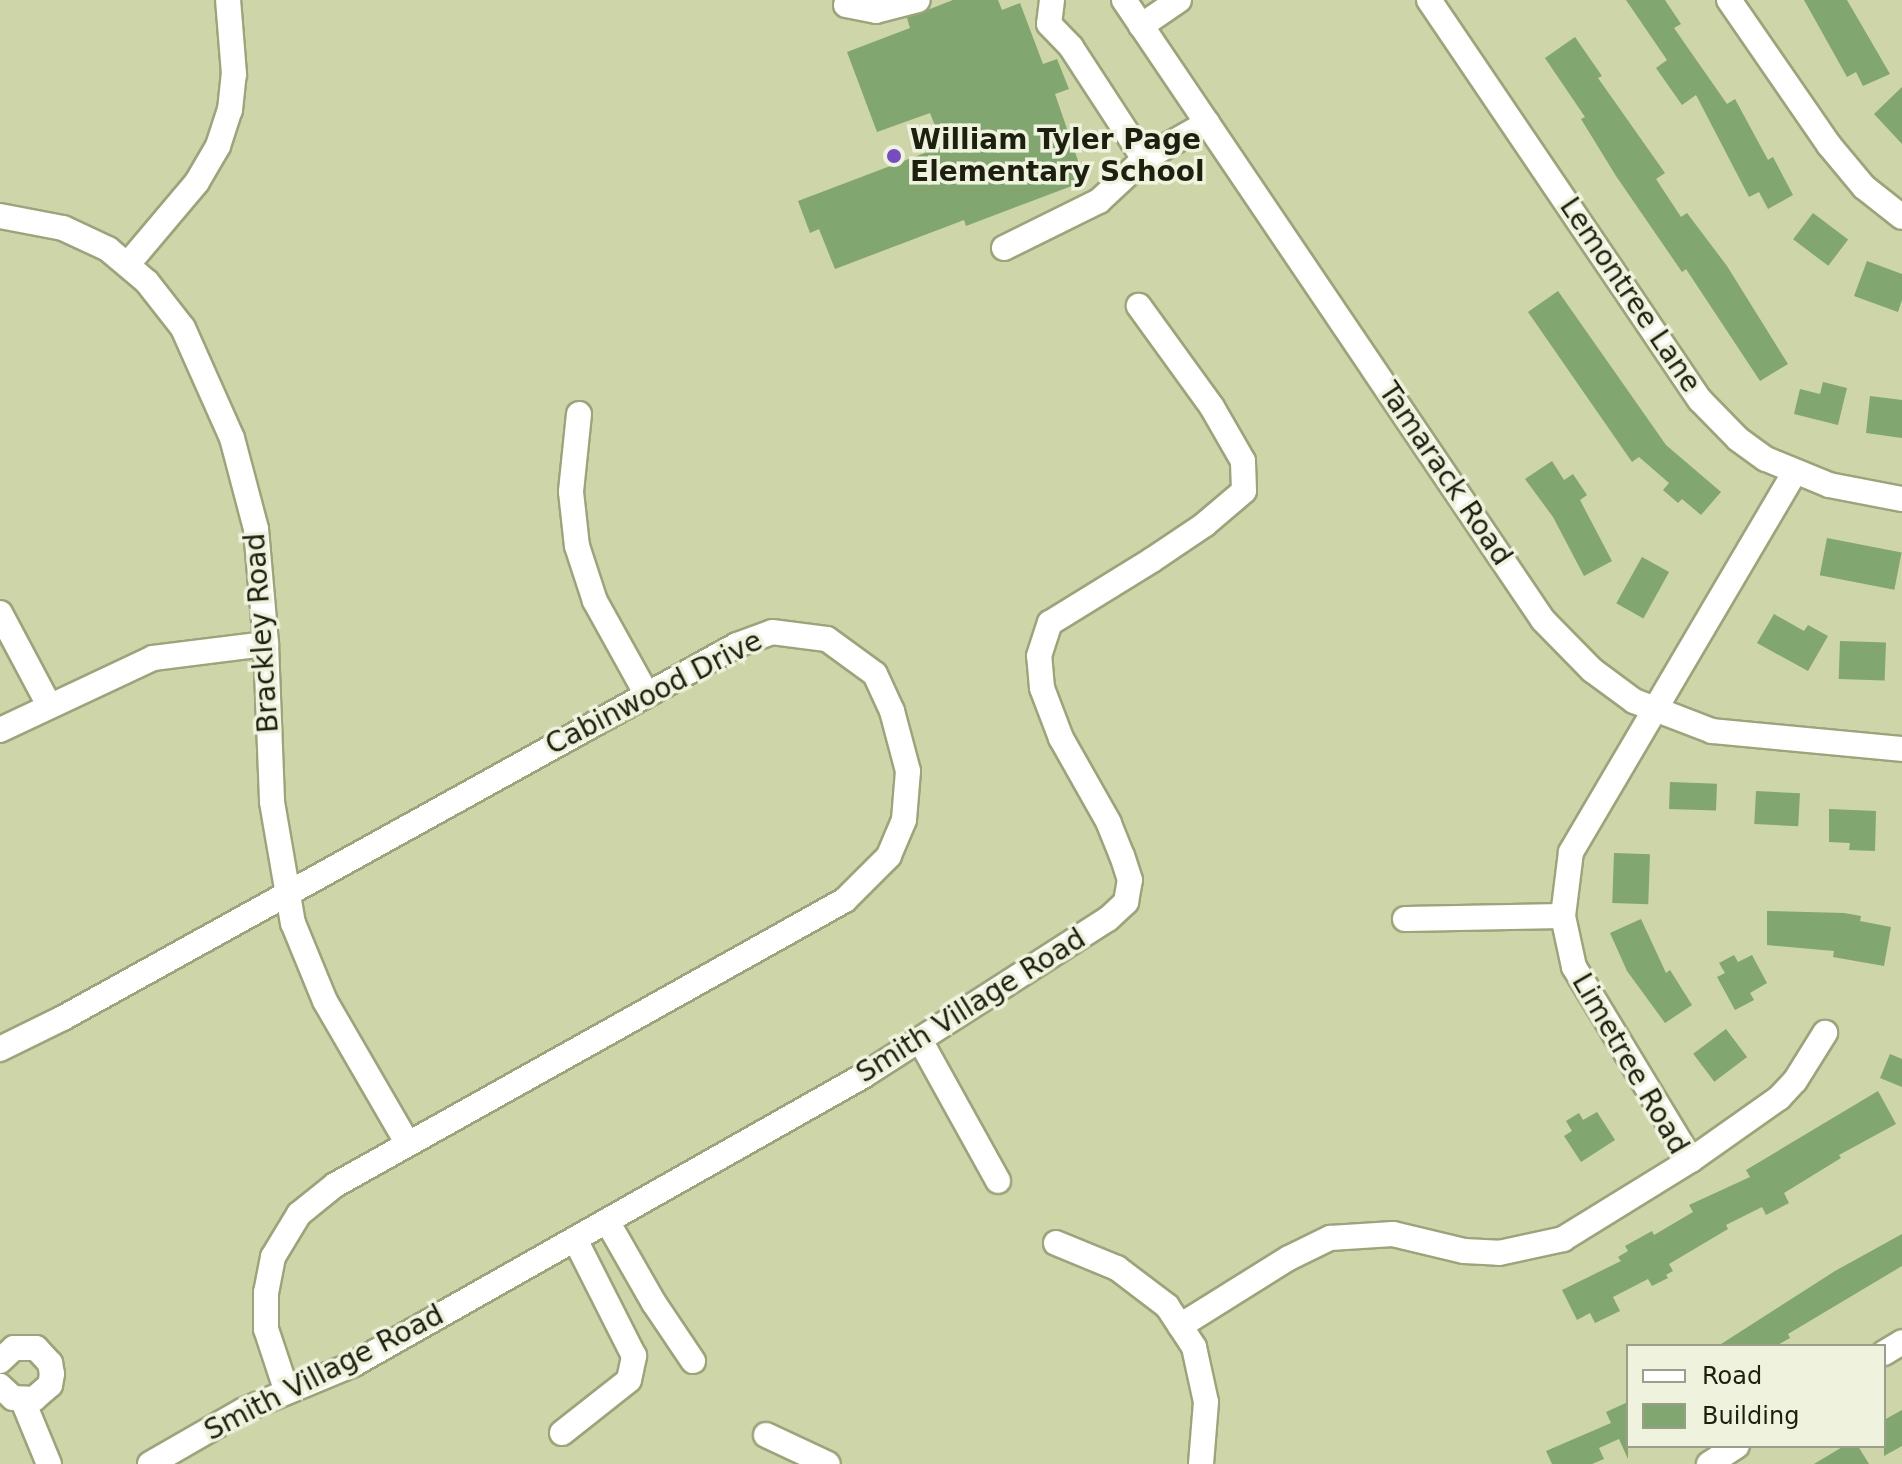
<!DOCTYPE html>
<html>
<head>
<meta charset="utf-8">
<style>
  body { margin:0 }
  #map { position:relative; width:1902px; height:1464px; overflow:hidden; background:#cdd5a9; font-family:"DejaVu Sans",sans-serif }
  div>[style] { position:absolute }
  [style*='--x'] { left:calc(var(--x)*1px); top:calc(var(--y)*1px); width:calc(var(--w)*1px); rotate:calc(var(--a)*1deg) }
  .building>* { inset:0; background:#81a66f; transform-origin:0 0 }
  .roads { filter:drop-shadow(2px 0 #9ca479) drop-shadow(-2px 0 #9ca479) drop-shadow(0 2px #9ca479) drop-shadow(0 -2px #9ca479) }
  .minor>* { height:24px; margin:-12px; padding:0 12px; transform-origin:12px; border-radius:12px; background:#fff }
  .dots>* { width:22px; height:22px; translate:-50% -50%; box-sizing:border-box; border:4px solid #eff3dd; border-radius:50% }
  span { translate:-50% -50%; white-space:nowrap; text-align:center; line-height:1.15; -webkit-text-stroke:7px #eff3dd; paint-order:stroke }
  .poi-label { font-size:28px; color:#1d1f0f; font-weight:700 }
  .left { translate:0 -50%; text-align:left }
  .street-label { font-size:28px; color:#1d1f0f }
  .legend { position:absolute; left:1626px; top:1344px; width:260px; height:104px; box-sizing:border-box; background:#eff3dd; border:2px solid #9b9e8b; margin:0; padding:10px 14px; list-style:none; font-size:24px; color:#1d1f0f }
  .legend li { display:flex; align-items:center; gap:16px; height:40px }
  .legend b { width:40px; border:2px solid #9b9e8b }
</style>
</head>
<body>
<div id="map">
  <div class="building">
    <i style="clip-path:polygon(953px 0,998px 0,1002px 10px,1020px 3px,1043px 64px,1057px 59px,1069px 89px,1055px 94px,1085px 181px,966px 226px,964px 220px,835px 269px,819px 229px,810px 233px,798px 201px,943px 146px,930px 113px,877px 132px,847px 52px,910px 28px,907px 18px)"></i>
    <i style="clip-path:polygon(1626px 0,1665px 0,1681px 24px,1674px 28px,1727px 104px,1735px 99px,1768px 160px,1773px 157px,1793px 195px,1768px 209px,1759px 192px,1749px 197px,1696px 95px,1682px 105px,1656px 68px,1667px 60px)"></i>
    <i style="clip-path:polygon(1804px 0,1847px 0,1890px 74px,1863px 86px,1856px 72px,1847px 77px)"></i>
    <i style="clip-path:polygon(1575px 37px,1602px 76px,1598px 78px,1665px 173px,1656px 179px,1681px 217px,1687px 213px,1727px 266px,1788px 364px,1760px 381px,1686px 269px,1682px 272px,1616px 176px,1581px 119px,1585px 117px,1545px 58px)"></i>
    <i style="clip-path:polygon(1902px 87px,1902px 144px,1874px 114px)"></i>
    <i style="left:1813px;top:213px;width:44px;height:33px;rotate:37deg"></i>
    <i style="clip-path:polygon(1867px 261px,1902px 274px,1902px 300px,1898px 312px,1854px 296px)"></i>
    <i style="clip-path:polygon(1558px 291px,1666px 445px,1721px 492px,1701px 515px,1682px 499px,1678px 503px,1663px 490px,1669px 483px,1639px 457px,1632px 462px,1528px 312px)"></i>
    <i style="clip-path:polygon(1823px 382px,1847px 388px,1838px 425px,1794px 414px,1800px 389px,1820px 394px)"></i>
    <i style="clip-path:polygon(1870px 396px,1902px 400px,1902px 438px,1866px 433px)"></i>
    <i style="clip-path:polygon(1552px 461px,1564px 480px,1573px 474px,1587px 495px,1580px 500px,1612px 561px,1584px 576px,1553px 517px,1525px 479px)"></i>
    <i style="left:1827px;top:538px;width:76px;height:38px;rotate:11deg"></i>
    <i style="left:1642px;top:557px;width:31px;height:53px;rotate:29deg"></i>
    <i style="clip-path:polygon(1774px 614px,1804px 631px,1808px 625px,1828px 636px,1808px 671px,1757px 643px)"></i>
    <i style="left:1840px;top:641px;width:46px;height:38px;rotate:2deg"></i>
    <i style="left:1670px;top:782px;width:47px;height:27px;rotate:2deg"></i>
    <i style="left:1756px;top:791px;width:44px;height:33px;rotate:3deg"></i>
    <i style="clip-path:polygon(1829px 809px,1876px 811px,1875px 851px,1849px 850px,1850px 843px,1829px 842px)"></i>
    <i style="left:1614px;top:853px;width:36px;height:50px;rotate:2deg"></i>
    <i style="clip-path:polygon(1767px 911px,1844px 913px,1861px 916px,1860px 921px,1891px 927px,1884px 966px,1833px 957px,1834px 951px,1767px 945px)"></i>
    <i style="clip-path:polygon(1641px 919px,1666px 973px,1670px 970px,1692px 1005px,1665px 1023px,1627px 971px,1610px 933px)"></i>
    <i style="clip-path:polygon(1734px 955px,1738px 962px,1752px 955px,1767px 983px,1750px 993px,1754px 1000px,1735px 1010px,1717px 977px,1725px 973px,1719px 963px)"></i>
    <i style="left:1726px;top:1029px;width:35px;height:41px;rotate:53deg"></i>
    <i style="clip-path:polygon(1890px 1054px,1902px 1059px,1902px 1087px,1880px 1078px)"></i>
    <i style="clip-path:polygon(1878px 1091px,1896px 1124px,1839px 1155px,1841px 1158px,1784px 1193px,1789px 1203px,1766px 1215px,1762px 1207px,1726px 1225px,1728px 1229px,1669px 1264px,1673px 1271px,1666px 1275px,1668px 1278px,1652px 1286px,1648px 1279px,1613px 1297px,1620px 1311px,1595px 1323px,1590px 1313px,1577px 1320px,1562px 1290px,1621px 1261px,1618px 1257px,1628px 1251px,1625px 1246px,1652px 1231px,1654px 1235px,1693px 1212px,1689px 1205px,1750px 1177px,1746px 1170px)"></i>
    <i style="clip-path:polygon(1597px 1112px,1615px 1140px,1581px 1162px,1564px 1136px,1572px 1131px,1566px 1121px,1579px 1113px,1583px 1120px)"></i>
    <i style="clip-path:polygon(1902px 1234px,1902px 1266px,1788px 1334px,1790px 1338px,1776px 1346px,1718px 1346px,1835px 1271px)"></i>
    <i style="clip-path:polygon(1628px 1402px,1628px 1459px,1619px 1439px,1599px 1448px,1604px 1459px,1592px 1464px,1552px 1464px,1546px 1451px,1611px 1423px,1606px 1412px)"></i>
    <i style="clip-path:polygon(1902px 1410px,1902px 1446px,1884px 1456px,1884px 1420px)"></i>
    <i style="clip-path:polygon(1844px 1446px,1858px 1446px,1869px 1464px,1814px 1464px)"></i>
  </div>
  <div class="roads">
    <div class="minor">
      <i style="--x:1052;--y:0;--w:24;--a:97"></i>
      <i style="--x:1049;--y:24;--w:32;--a:46"></i>
      <i style="--x:1071;--y:47;--w:134;--a:56.9"></i>
      <i style="--x:1124;--y:0;--w:748;--a:55.95"></i>
      <i style="--x:1543;--y:620;--w:70;--a:45.6"></i>
      <i style="--x:1592;--y:670;--w:52;--a:36.4"></i>
      <i style="--x:1634;--y:701;--w:84;--a:21"></i>
      <i style="--x:1712;--y:731;--w:191;--a:5.4"></i>
      <i style="--x:1429;--y:0;--w:483;--a:55.9"></i>
      <i style="--x:1700;--y:400;--w:54;--a:45.7"></i>
      <i style="--x:1738;--y:439;--w:34;--a:36"></i>
      <i style="--x:1766;--y:459;--w:68;--a:22.4"></i>
      <i style="--x:1829;--y:485;--w:74;--a:10.9"></i>
      <i style="--x:1729;--y:0;--w:176;--a:55.4"></i>
      <i style="--x:1829;--y:145;--w:55;--a:50.2"></i>
      <i style="--x:1864;--y:187;--w:48;--a:38.3"></i>
      <i style="--x:846;--y:5;--w:31;--a:11"></i>
      <i style="--x:876;--y:11;--w:43;--a:-14.7"></i>
      <i style="--x:1141;--y:26;--w:46;--a:-34.4"></i>
      <i style="--x:0;--y:216;--w:64;--a:10.8"></i>
      <i style="--x:63;--y:228;--w:50;--a:25"></i>
      <i style="--x:108;--y:249;--w:51;--a:40.2"></i>
      <i style="--x:147;--y:282;--w:58;--a:52"></i>
      <i style="--x:183;--y:328;--w:120;--a:66"></i>
      <i style="--x:232;--y:438;--w:94;--a:75.2"></i>
      <i style="--x:256;--y:529;--w:115;--a:85"></i>
      <i style="--x:266;--y:644;--w:158;--a:87.8"></i>
      <i style="--x:272;--y:802;--w:123;--a:80.2"></i>
      <i style="--x:293;--y:923;--w:84;--a:67.7"></i>
      <i style="--x:325;--y:1001;--w:165;--a:59.9"></i>
      <i style="--x:1004;--y:248;--w:106;--a:-26.3"></i>
      <i style="--x:1099;--y:201;--w:62;--a:-43"></i>
      <i style="--x:1144;--y:159;--w:73;--a:-29.7"></i>
      <i style="--x:128;--y:264;--w:107;--a:-49.9"></i>
      <i style="--x:197;--y:182;--w:42;--a:-59.7"></i>
      <i style="--x:218;--y:146;--w:38;--a:-72"></i>
      <i style="--x:230;--y:110;--w:36;--a:-84"></i>
      <i style="--x:234;--y:74;--w:74;--a:-94.6"></i>
      <i style="--x:579;--y:414;--w:78;--a:95.9"></i>
      <i style="--x:571;--y:492;--w:54;--a:83.7"></i>
      <i style="--x:577;--y:546;--w:58;--a:71.9"></i>
      <i style="--x:595;--y:601;--w:105;--a:61"></i>
      <i style="--x:0;--y:613;--w:104;--a:62"></i>
      <i style="--x:0;--y:730;--w:169;--a:-25.2"></i>
      <i style="--x:153;--y:658;--w:114;--a:-7.1"></i>
      <i style="--x:1405;--y:919;--w:158;--a:-1.1"></i>
      <i style="--x:920;--y:1040;--w:161;--a:61"></i>
      <i style="--x:0;--y:1049;--w:70;--a:-26.2"></i>
      <i style="--x:63;--y:1018;--w:770;--a:-28.96"></i>
      <i style="--x:737;--y:645;--w:37;--a:-20"></i>
      <i style="--x:772;--y:632;--w:55;--a:7.3"></i>
      <i style="--x:827;--y:639;--w:59;--a:36.1"></i>
      <i style="--x:875;--y:674;--w:41;--a:65.3"></i>
      <i style="--x:892;--y:711;--w:62;--a:75.1"></i>
      <i style="--x:908;--y:771;--w:49;--a:94.7"></i>
      <i style="--x:904;--y:820;--w:39;--a:113"></i>
      <i style="--x:889;--y:856;--w:62;--a:135"></i>
      <i style="--x:845;--y:900;--w:584;--a:150.8"></i>
      <i style="--x:335;--y:1185;--w:46;--a:141.1"></i>
      <i style="--x:299;--y:1214;--w:50;--a:121.2"></i>
      <i style="--x:273;--y:1257;--w:36;--a:101"></i>
      <i style="--x:266;--y:1292;--w:37;--a:90"></i>
      <i style="--x:266;--y:1329;--w:66;--a:71.6"></i>
      <i style="--x:1691;--y:1160;--w:226;--a:-121.2"></i>
      <i style="--x:1574;--y:967;--w:52;--a:-102.2"></i>
      <i style="--x:1563;--y:916;--w:64;--a:-82.9"></i>
      <i style="--x:1571;--y:852;--w:441;--a:-59.5"></i>
      <i style="--x:607;--y:1221;--w:95;--a:60.2"></i>
      <i style="--x:654;--y:1303;--w:70;--a:56.1"></i>
      <i style="--x:1056;--y:1243;--w:66;--a:22.3"></i>
      <i style="--x:1117;--y:1268;--w:63;--a:37.2"></i>
      <i style="--x:1167;--y:1306;--w:49;--a:56.6"></i>
      <i style="--x:1194;--y:1347;--w:56;--a:77.7"></i>
      <i style="--x:1206;--y:1402;--w:62;--a:94.6"></i>
      <i style="--x:1180;--y:1326;--w:128;--a:-32"></i>
      <i style="--x:1289;--y:1258;--w:46;--a:-26"></i>
      <i style="--x:1330;--y:1238;--w:63;--a:-3.6"></i>
      <i style="--x:1393;--y:1234;--w:73;--a:13.5"></i>
      <i style="--x:1464;--y:1251;--w:35;--a:3"></i>
      <i style="--x:1499;--y:1253;--w:66;--a:-12.3"></i>
      <i style="--x:1563;--y:1239;--w:150;--a:-31.7"></i>
      <i style="--x:1691;--y:1160;--w:108;--a:-35.2"></i>
      <i style="--x:1779;--y:1098;--w:23;--a:-47"></i>
      <i style="--x:1795;--y:1081;--w:57;--a:-58"></i>
      <i style="--x:1884;--y:1353;--w:21;--a:-31"></i>
      <i style="--x:0;--y:1361;--w:19;--a:-43"></i>
      <i style="--x:14;--y:1348;--w:22;--a:0"></i>
      <i style="--x:36;--y:1348;--w:21;--a:47"></i>
      <i style="--x:50;--y:1363;--w:11;--a:80"></i>
      <i style="--x:52;--y:1374;--w:11;--a:100"></i>
      <i style="--x:50;--y:1385;--w:21;--a:139"></i>
      <i style="--x:34;--y:1399;--w:21;--a:-177"></i>
      <i style="--x:13;--y:1398;--w:18;--a:-137"></i>
      <i style="--x:23;--y:1401;--w:68;--a:67.6"></i>
      <i style="--x:562;--y:1433;--w:85;--a:-38.3"></i>
      <i style="--x:629;--y:1380;--w:25;--a:-78"></i>
      <i style="--x:634;--y:1356;--w:131;--a:-116.8"></i>
      <i style="--x:766;--y:1435;--w:68;--a:25.1"></i>
      <i style="--x:150;--y:1464;--w:108;--a:-29.9"></i>
      <i style="--x:244;--y:1410;--w:119;--a:-22.7"></i>
      <i style="--x:354;--y:1364;--w:585;--a:-29.5"></i>
      <i style="--x:863;--y:1076;--w:291;--a:-32.7"></i>
      <i style="--x:1108;--y:919;--w:25;--a:-43"></i>
      <i style="--x:1126;--y:902;--w:22;--a:-80"></i>
      <i style="--x:1130;--y:880;--w:25;--a:-108"></i>
      <i style="--x:1122;--y:856;--w:35;--a:-112"></i>
      <i style="--x:1109;--y:823;--w:98;--a:-119.5"></i>
      <i style="--x:1061;--y:738;--w:53;--a:-110.8"></i>
      <i style="--x:1042;--y:688;--w:32;--a:-95"></i>
      <i style="--x:1039;--y:656;--w:35;--a:-72"></i>
      <i style="--x:1050;--y:623;--w:120;--a:-31.7"></i>
      <i style="--x:1152;--y:560;--w:63;--a:-33.9"></i>
      <i style="--x:1204;--y:525;--w:52;--a:-40.4"></i>
      <i style="--x:1244;--y:491;--w:30;--a:-92"></i>
      <i style="--x:1243;--y:461;--w:62;--a:-119.9"></i>
      <i style="--x:1212;--y:407;--w:125;--a:-125.9"></i>
      <i style="--x:1709;--y:1464;--w:33;--a:-33"></i>
    </div>
  </div>
  <div class="dots">
    <i style="left:894px;top:156px;background:#764bc4"></i>
  </div>
  <div class="poi-label">
    <span class="left" style="left:910px;top:156px">William Tyler Page<br>Elementary School</span>
  </div>
  <div class="street-label">
    <span style="left:1630px;top:295px;rotate:56deg">Lemontree Lane</span>
    <span style="left:1445px;top:474px;rotate:56deg">Tamarack Road</span>
    <span style="left:262px;top:633px;rotate:-94deg">Brackley Road</span>
    <span style="left:654px;top:693px;rotate:-27deg">Cabinwood Drive</span>
    <span style="left:971px;top:1006px;rotate:-32deg">Smith Village Road</span>
    <span style="left:1630px;top:1064px;rotate:60deg">Limetree Road</span>
    <span style="left:324px;top:1373px;rotate:-27deg">Smith Village Road</span>
  </div>
  <ul class="legend">
  <li><b style="height:10px;background:#fff"></b>Road</li>
  <li><b style="height:22px;background:#81a66f"></b>Building</li>
  </ul>
</div>
</body>
</html>
